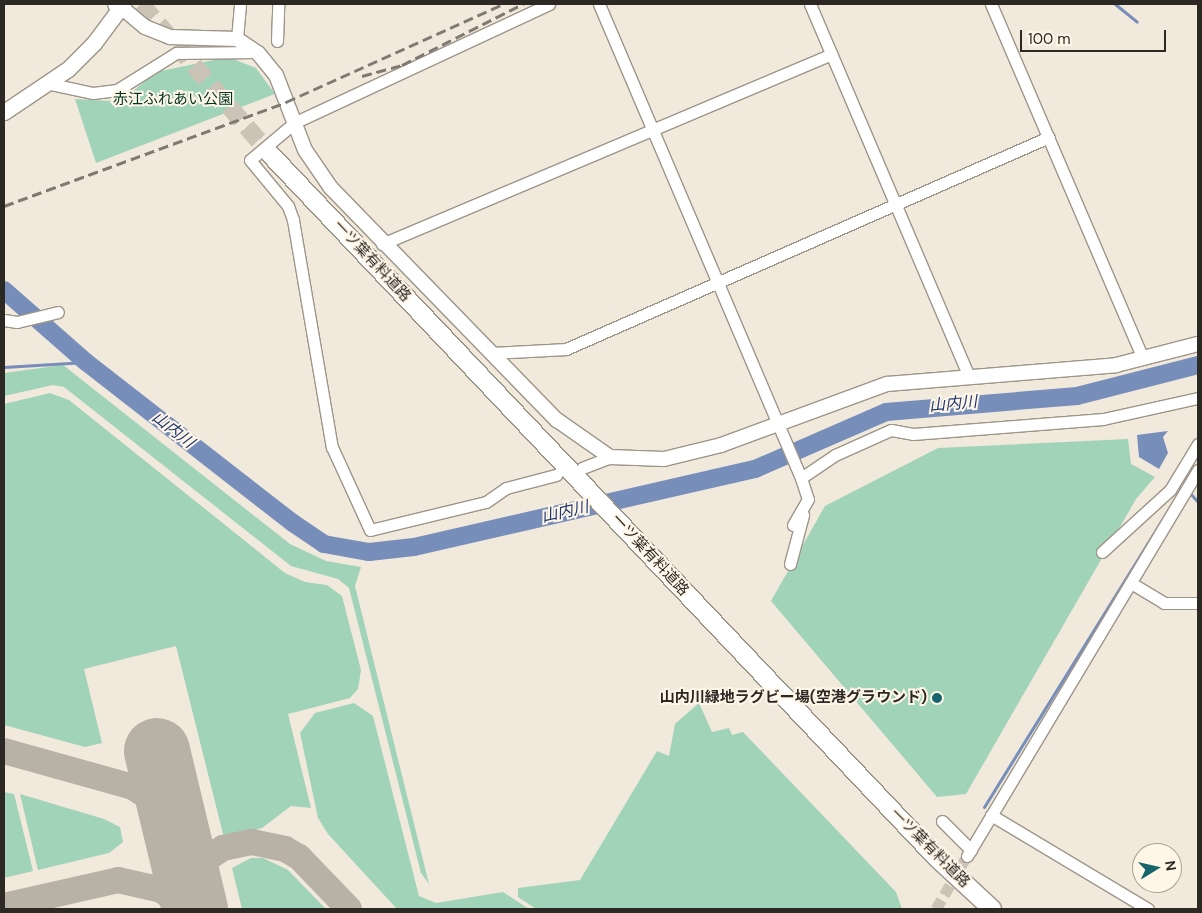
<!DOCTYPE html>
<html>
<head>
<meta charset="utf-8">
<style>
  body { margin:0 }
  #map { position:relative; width:1202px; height:913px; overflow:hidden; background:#f1e9db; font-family:"DM Sans","Noto Sans JP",sans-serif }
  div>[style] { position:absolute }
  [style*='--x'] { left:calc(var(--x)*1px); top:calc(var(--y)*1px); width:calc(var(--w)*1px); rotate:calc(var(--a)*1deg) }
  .green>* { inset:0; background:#a1d3b9 }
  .water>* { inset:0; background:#778ebb }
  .stream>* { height:3px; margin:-1.5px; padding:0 1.5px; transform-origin:1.5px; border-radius:1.5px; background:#778ebb }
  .river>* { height:18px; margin:-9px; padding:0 9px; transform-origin:9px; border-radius:9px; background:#778ebb }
  .taxiway>* { height:26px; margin:-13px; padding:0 13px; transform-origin:13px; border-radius:13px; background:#b8b2a6 }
  .runway>* { height:66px; margin:-33px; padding:0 33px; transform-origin:33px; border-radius:33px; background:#b8b2a6 }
  .minor-tunnel>* { height:11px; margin-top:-5.5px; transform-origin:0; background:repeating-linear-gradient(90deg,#cac3b6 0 11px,transparent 0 16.5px) }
  .primary-tunnel>* { height:18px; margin-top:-9px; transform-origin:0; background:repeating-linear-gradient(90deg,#cac3b6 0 18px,transparent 0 27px) }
  .roads { filter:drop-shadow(1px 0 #9e9589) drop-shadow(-1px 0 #9e9589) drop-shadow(0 1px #9e9589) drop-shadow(0 -1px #9e9589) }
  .minor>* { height:11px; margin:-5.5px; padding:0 5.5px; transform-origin:5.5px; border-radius:5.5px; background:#fff }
  .tertiary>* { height:14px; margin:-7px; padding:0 7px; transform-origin:7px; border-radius:7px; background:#fff }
  .secondary>* { height:15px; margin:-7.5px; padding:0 7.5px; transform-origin:7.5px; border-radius:7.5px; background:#fff }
  .primary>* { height:18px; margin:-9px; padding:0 9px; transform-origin:9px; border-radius:9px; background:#fff }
  .rail>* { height:3px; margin-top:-1.5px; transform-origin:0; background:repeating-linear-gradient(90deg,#7f7a71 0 10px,transparent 0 15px) }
  .dots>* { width:14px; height:14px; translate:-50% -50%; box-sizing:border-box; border:2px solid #fff6e8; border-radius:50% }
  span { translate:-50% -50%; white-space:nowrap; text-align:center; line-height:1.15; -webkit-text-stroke:4px #fff6e8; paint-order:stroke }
  .park-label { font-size:15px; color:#013321 }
  .street-label { font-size:15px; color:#2c2924 }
  .poi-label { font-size:15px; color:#2c2924; font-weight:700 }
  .right { translate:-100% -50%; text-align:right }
  .water-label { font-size:16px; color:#1e3871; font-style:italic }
  .frame { position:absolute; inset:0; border:5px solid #2c2924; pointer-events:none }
  .north { position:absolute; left:1132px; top:843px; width:50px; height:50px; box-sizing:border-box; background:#fff6e8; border:1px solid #aba49a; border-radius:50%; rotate:81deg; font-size:14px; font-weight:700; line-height:20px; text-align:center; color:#2c2924 }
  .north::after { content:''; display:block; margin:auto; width:18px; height:22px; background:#16646c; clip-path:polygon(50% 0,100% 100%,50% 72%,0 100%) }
  .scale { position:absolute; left:1020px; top:30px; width:146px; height:22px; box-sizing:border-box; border:2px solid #2c2924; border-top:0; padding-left:6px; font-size:15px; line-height:18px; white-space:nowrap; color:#2c2924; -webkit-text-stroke:4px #fff6e8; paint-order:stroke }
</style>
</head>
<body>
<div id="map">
  <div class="green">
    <i style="clip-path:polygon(228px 57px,256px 68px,275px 94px,96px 163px,75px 99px,111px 101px,126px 97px,156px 72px)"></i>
    <i style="clip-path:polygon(63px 365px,290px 544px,326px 561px,361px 567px,355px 586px,429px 884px,421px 873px,349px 588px,338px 579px,291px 566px,64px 387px,53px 385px,4px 396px,4px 373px)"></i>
    <i style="clip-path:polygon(50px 393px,69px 400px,285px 573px,305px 582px,327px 585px,342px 596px,361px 670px,358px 689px,350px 698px,288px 714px,311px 808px,291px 806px,262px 828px,224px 838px,176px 646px,84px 669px,102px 743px,85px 747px,4px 725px,4px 404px)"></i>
    <i style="clip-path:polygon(1128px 439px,1131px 464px,1155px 477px,1136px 499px,966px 794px,937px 797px,771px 601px,825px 506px,938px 448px)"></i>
    <i style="clip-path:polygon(354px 703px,373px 716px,419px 896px,436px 903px,503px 892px,529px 909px,397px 909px,328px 834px,318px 818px,300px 733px,315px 713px)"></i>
    <i style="clip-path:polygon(699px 703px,712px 732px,729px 728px,732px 735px,743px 732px,896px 892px,902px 909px,536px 909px,518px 897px,518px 888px,580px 880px,657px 751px,669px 756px,675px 724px)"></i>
    <i style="clip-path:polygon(4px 792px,14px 794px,33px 871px,4px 878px)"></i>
    <i style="clip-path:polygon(20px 794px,104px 819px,120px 827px,123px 842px,109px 853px,38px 870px)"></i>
    <i style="clip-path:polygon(251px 858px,263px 858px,288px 870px,326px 909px,242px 909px,232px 868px)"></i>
  </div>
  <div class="water">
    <i style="clip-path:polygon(1168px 431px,1163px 437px,1168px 453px,1159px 469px,1139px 457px,1137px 435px)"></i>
  </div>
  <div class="stream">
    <i style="--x:1115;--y:4;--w:28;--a:39"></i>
    <i style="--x:4;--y:367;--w:82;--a:-3.5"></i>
    <i style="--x:1189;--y:492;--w:13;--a:48"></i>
    <i style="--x:984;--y:807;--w:365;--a:-58.2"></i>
  </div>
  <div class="river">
    <i style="--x:4;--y:290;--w:109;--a:41.3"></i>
    <i style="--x:86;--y:362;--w:262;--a:37.9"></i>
    <i style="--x:293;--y:523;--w:37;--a:34"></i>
    <i style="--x:324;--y:544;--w:46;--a:10.1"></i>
    <i style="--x:369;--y:552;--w:45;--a:-6.3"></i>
    <i style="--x:414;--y:547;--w:350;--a:-12.9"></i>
    <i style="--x:755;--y:469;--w:143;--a:-23.5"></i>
    <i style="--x:886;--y:412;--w:192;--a:-4.8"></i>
    <i style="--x:1077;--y:396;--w:125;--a:-14.4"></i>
  </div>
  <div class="taxiway">
    <i style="--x:4;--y:751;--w:134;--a:15.6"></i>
    <i style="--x:133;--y:787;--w:22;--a:34"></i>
    <i style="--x:151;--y:799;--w:43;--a:54.5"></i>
    <i style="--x:193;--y:900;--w:21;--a:-82"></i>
    <i style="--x:196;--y:879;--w:21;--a:-65"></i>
    <i style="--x:205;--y:860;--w:22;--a:-34"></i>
    <i style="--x:223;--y:848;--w:30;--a:-12"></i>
    <i style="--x:252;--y:842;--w:34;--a:12"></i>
    <i style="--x:285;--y:849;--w:16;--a:30"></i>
    <i style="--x:299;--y:857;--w:72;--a:46.1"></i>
    <i style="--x:4;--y:906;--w:117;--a:-12.8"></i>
    <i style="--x:118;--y:880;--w:45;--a:12.8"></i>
    <i style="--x:162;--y:890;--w:30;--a:40"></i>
  </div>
  <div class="runway">
    <i style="--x:157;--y:751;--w:163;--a:76.5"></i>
  </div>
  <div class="minor-tunnel">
    <i style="--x:936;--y:909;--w:61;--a:-59.7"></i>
  </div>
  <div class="primary-tunnel">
    <i style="--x:141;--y:4;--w:198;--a:49.3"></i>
  </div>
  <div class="roads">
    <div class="minor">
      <i style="--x:549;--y:4;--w:281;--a:155"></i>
      <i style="--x:294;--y:123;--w:57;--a:139.9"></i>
      <i style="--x:250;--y:160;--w:60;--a:50.4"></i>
      <i style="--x:288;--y:206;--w:15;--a:70"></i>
      <i style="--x:293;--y:220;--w:230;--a:80.3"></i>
      <i style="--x:332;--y:447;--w:91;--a:65.4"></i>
      <i style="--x:370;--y:530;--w:119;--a:-13.6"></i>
      <i style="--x:486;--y:502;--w:24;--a:-35"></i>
      <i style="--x:506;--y:488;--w:52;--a:-14.6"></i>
      <i style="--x:599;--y:4;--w:515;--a:66.92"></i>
      <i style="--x:801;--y:478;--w:22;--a:72"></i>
      <i style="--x:808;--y:499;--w:30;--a:120"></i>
      <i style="--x:810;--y:4;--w:405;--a:66.9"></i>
      <i style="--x:991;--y:4;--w:386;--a:66.8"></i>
      <i style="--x:237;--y:39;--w:35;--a:-85"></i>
      <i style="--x:277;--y:41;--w:37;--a:-88"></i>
      <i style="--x:51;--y:84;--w:43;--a:12.1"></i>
      <i style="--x:93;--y:93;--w:24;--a:-7"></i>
      <i style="--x:117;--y:90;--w:70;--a:-32.1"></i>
      <i style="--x:176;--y:53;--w:78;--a:-0.7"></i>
      <i style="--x:382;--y:244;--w:488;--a:-22.9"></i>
      <i style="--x:4;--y:320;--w:13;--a:9"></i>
      <i style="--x:17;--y:322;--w:42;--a:-13.7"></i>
      <i style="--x:492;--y:353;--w:74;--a:-3.1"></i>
      <i style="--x:566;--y:349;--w:527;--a:-23.7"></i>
      <i style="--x:582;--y:468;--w:30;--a:-21"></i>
      <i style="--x:801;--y:478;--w:41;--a:-34.1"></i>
      <i style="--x:835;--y:455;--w:61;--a:-24.1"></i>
      <i style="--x:891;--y:430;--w:22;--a:10"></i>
      <i style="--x:913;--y:434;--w:191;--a:-4.5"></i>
      <i style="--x:1103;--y:419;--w:97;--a:-12.5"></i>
      <i style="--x:1102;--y:552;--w:92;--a:-42.4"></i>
      <i style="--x:1170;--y:490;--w:54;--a:-58.7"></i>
      <i style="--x:790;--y:564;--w:51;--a:-75.1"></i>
      <i style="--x:1131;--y:583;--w:39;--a:31"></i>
      <i style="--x:1164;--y:603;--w:34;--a:0"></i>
      <i style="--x:991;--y:815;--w:183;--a:30.9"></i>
      <i style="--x:942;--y:821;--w:41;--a:45"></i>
      <i style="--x:967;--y:856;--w:450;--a:-59.1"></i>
    </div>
    <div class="tertiary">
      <i style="--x:121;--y:7;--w:31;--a:40"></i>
      <i style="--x:145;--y:27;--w:27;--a:22"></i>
      <i style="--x:170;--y:37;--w:67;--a:1.7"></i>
      <i style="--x:237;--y:39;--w:25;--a:34"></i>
      <i style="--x:258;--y:53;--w:28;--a:51"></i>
      <i style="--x:276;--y:75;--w:80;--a:68.9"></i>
      <i style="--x:305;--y:150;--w:46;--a:55.6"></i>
      <i style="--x:331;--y:188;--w:324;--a:45.8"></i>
      <i style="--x:557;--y:420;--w:65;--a:34.9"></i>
      <i style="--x:610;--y:457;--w:54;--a:2.1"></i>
      <i style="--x:664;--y:459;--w:59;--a:-13.8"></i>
      <i style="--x:721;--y:445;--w:177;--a:-20.2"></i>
      <i style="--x:887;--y:384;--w:230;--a:-4.7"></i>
      <i style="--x:1116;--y:365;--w:85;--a:-14.4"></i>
    </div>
    <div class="secondary">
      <i style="--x:4;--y:112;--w:77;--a:-33.9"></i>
      <i style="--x:68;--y:69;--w:37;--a:-45"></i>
      <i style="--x:94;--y:43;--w:49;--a:-53.4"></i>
    </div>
    <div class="primary">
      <i style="--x:117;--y:4;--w:5;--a:37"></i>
      <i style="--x:270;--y:154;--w:970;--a:46.55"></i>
      <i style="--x:937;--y:858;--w:75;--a:42.8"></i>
    </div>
  </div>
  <div class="rail">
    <i style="--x:362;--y:76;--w:41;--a:-15.4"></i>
    <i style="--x:402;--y:65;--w:136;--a:-26.8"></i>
    <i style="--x:4;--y:206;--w:301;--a:-20.2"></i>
    <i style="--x:286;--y:102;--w:238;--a:-24.3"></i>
  </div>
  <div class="dots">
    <i style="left:937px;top:698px;background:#16646c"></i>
  </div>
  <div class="park-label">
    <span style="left:173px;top:100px">赤江ふれあい公園</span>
  </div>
  <div class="street-label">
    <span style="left:372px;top:261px;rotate:47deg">一ツ葉有料道路</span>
    <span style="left:650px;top:555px;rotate:47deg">一ツ葉有料道路</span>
    <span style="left:930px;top:848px;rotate:45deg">一ツ葉有料道路</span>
  </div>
  <div class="poi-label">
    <span class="right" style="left:927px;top:698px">山内川緑地ラグビー場(空港グラウンド)</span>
  </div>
  <div class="water-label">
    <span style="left:953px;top:404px;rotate:-5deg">山内川</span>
    <span style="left:173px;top:430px;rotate:38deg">山内川</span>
    <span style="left:565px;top:512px;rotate:-13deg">山内川</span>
  </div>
  <div class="frame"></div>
  <div class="north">N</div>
  <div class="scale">100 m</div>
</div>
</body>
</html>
